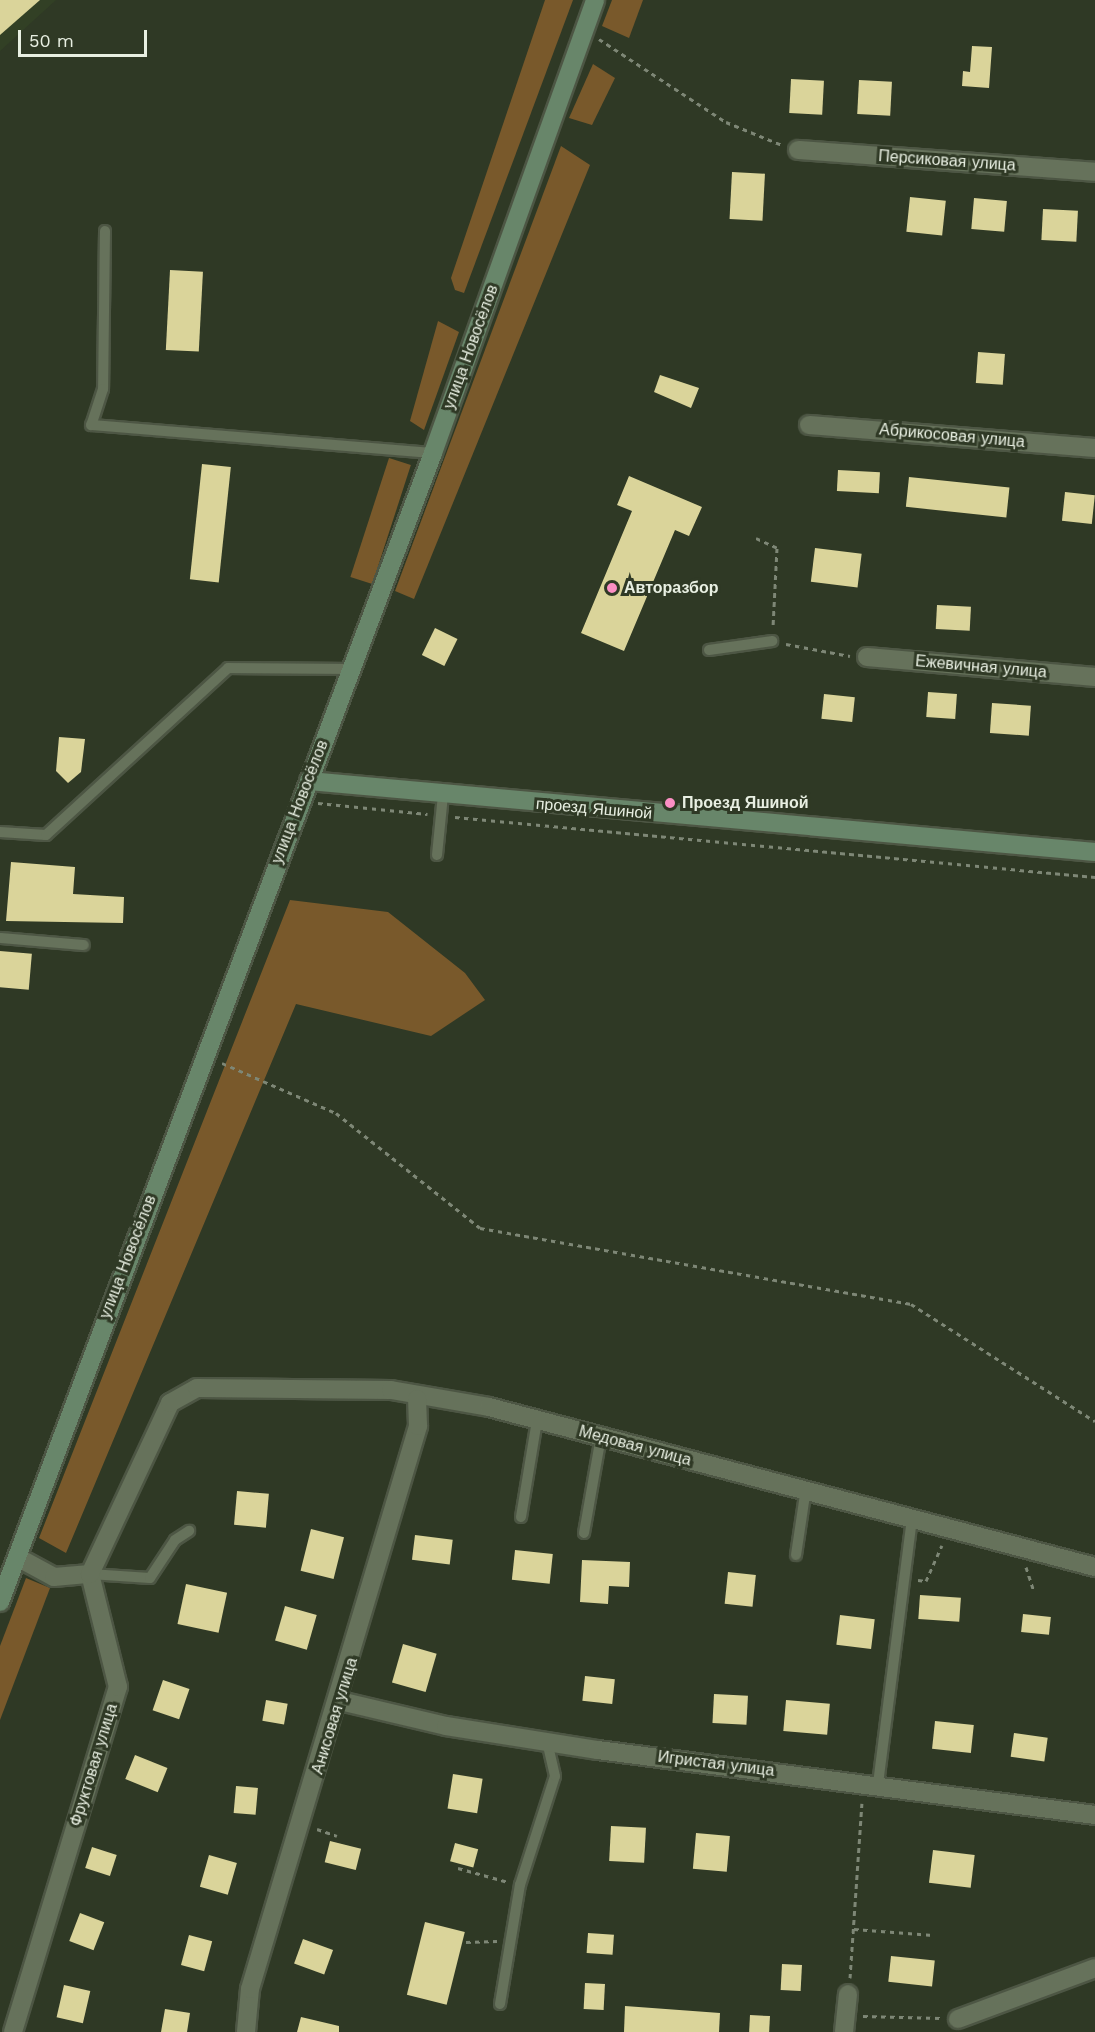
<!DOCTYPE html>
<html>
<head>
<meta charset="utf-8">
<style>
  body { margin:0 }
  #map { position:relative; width:1095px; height:2032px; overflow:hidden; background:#2f3925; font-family:"Work Sans",sans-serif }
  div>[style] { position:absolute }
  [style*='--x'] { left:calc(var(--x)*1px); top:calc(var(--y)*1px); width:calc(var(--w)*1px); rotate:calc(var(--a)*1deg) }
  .built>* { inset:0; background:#324025 }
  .forest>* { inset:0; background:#79592b; transform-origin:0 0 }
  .building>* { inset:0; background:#dad49a; transform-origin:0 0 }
  .path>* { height:3px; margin-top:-1.5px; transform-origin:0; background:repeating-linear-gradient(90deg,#7e8776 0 4.5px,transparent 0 9px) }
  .roads { filter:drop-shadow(2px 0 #4d5644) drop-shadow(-2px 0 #4d5644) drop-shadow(0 2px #4d5644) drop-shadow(0 -2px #4d5644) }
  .lane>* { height:10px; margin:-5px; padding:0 5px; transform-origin:5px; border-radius:5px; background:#66725b }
  .street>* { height:18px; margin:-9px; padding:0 9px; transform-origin:9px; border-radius:9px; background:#66725b }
  .secondary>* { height:18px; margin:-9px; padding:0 9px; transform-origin:9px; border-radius:9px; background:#68866a }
  .dots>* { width:16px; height:16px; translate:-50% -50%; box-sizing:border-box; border:3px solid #2f3925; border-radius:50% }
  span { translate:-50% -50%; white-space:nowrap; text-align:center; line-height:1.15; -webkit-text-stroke:6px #2f3925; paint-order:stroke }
  .street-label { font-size:16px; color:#e8efe2 }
  .poi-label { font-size:16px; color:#e8efe2; font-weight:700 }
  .left { translate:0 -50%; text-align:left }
  .scale { position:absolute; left:18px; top:30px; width:129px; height:27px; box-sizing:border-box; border:3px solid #e8efe2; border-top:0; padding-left:8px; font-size:18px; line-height:21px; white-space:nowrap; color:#e8efe2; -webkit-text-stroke:4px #2f3925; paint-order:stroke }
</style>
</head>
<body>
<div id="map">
  <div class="built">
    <i style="clip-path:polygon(0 0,56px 0,0 51px)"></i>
  </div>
  <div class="forest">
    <i style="clip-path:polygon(545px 0,573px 0,464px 293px,455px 290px,451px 278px)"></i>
    <i style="clip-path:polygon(612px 0,643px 0,629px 38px,602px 26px)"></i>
    <i style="clip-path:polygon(593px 64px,615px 78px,592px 125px,569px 118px)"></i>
    <i style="clip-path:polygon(561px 146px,590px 165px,414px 599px,395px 591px)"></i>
    <i style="clip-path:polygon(438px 321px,459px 332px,424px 430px,410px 421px)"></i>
    <i style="left:389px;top:458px;width:23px;height:125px;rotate:18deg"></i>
    <i style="clip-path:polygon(290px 900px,388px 912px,465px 973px,485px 1000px,431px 1036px,296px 1004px,66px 1553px,39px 1538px)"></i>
    <i style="clip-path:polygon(26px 1578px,50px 1588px,0 1720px,0 1646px)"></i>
  </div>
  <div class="building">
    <i style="clip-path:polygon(0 0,40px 0,0 35px)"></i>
    <i style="clip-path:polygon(972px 46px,992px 47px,989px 88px,962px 86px,963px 71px,970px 72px)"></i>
    <i style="left:791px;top:79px;width:33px;height:34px;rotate:3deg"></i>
    <i style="left:859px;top:80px;width:33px;height:34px;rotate:3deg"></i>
    <i style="left:732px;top:172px;width:33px;height:47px;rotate:3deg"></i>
    <i style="left:910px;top:197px;width:36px;height:35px;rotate:6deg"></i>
    <i style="left:974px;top:198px;width:33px;height:31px;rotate:5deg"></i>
    <i style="left:1043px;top:209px;width:35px;height:31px;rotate:3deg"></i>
    <i style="left:170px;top:270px;width:33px;height:80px;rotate:3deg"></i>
    <i style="left:978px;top:352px;width:27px;height:31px;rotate:4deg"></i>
    <i style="clip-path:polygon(660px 375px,699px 388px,691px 408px,654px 392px)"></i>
    <i style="left:202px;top:464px;width:29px;height:116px;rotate:6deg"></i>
    <i style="left:838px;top:470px;width:42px;height:21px;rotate:3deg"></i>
    <i style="clip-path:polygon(629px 476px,702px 507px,689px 536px,675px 530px,624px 651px,581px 633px,632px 511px,617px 505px)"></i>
    <i style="left:909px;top:477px;width:101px;height:30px;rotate:6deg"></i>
    <i style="left:1065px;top:492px;width:30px;height:29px;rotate:6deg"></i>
    <i style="left:815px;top:548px;width:47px;height:34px;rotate:7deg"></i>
    <i style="left:937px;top:605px;width:34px;height:24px;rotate:3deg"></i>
    <i style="left:435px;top:628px;width:25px;height:30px;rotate:26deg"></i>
    <i style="left:928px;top:692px;width:29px;height:25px;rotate:4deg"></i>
    <i style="left:824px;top:694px;width:31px;height:25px;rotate:6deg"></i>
    <i style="left:992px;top:703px;width:39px;height:30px;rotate:4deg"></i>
    <i style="clip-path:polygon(59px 737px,85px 739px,81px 772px,68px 783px,56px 771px)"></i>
    <i style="clip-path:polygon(11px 862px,75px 867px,73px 894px,124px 897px,123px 923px,6px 921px)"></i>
    <i style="left:0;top:951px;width:32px;height:36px;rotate:5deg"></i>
    <i style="left:237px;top:1491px;width:32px;height:34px;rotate:5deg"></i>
    <i style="left:311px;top:1529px;width:34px;height:43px;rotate:14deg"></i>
    <i style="left:415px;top:1535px;width:38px;height:25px;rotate:7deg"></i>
    <i style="left:515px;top:1550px;width:38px;height:30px;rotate:6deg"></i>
    <i style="clip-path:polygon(582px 1560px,630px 1562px,629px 1587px,609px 1586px,608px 1604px,580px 1602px)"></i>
    <i style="left:728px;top:1572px;width:28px;height:32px;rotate:6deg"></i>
    <i style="left:186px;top:1584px;width:42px;height:41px;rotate:12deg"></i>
    <i style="left:920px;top:1595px;width:41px;height:24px;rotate:4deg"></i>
    <i style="left:285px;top:1606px;width:33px;height:36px;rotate:16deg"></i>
    <i style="left:1023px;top:1614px;width:28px;height:18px;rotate:6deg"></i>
    <i style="left:840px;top:1615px;width:35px;height:30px;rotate:7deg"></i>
    <i style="left:403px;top:1644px;width:35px;height:40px;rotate:16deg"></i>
    <i style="left:585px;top:1676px;width:30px;height:25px;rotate:6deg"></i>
    <i style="left:163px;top:1680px;width:28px;height:32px;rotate:19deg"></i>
    <i style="left:714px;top:1694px;width:34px;height:29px;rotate:3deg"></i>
    <i style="left:266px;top:1700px;width:22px;height:21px;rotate:10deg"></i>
    <i style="left:786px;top:1700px;width:44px;height:31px;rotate:5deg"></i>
    <i style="left:935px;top:1721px;width:39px;height:28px;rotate:6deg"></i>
    <i style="left:1014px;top:1733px;width:34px;height:24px;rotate:8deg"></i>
    <i style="left:135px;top:1755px;width:35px;height:26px;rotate:22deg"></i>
    <i style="left:453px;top:1774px;width:30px;height:35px;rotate:9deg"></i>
    <i style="left:236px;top:1786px;width:22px;height:27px;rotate:5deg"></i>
    <i style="left:611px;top:1826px;width:35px;height:35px;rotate:3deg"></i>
    <i style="left:696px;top:1833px;width:34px;height:36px;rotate:5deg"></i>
    <i style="left:330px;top:1841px;width:32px;height:22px;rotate:14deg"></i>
    <i style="left:455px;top:1843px;width:24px;height:19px;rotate:15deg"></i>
    <i style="left:92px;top:1847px;width:26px;height:22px;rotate:18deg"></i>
    <i style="left:933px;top:1850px;width:42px;height:33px;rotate:7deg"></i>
    <i style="left:209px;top:1855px;width:29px;height:33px;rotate:16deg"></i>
    <i style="left:80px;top:1913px;width:26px;height:30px;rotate:21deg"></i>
    <i style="left:425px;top:1922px;width:41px;height:75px;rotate:14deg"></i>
    <i style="left:588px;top:1933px;width:26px;height:20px;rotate:4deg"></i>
    <i style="left:189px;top:1935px;width:24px;height:31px;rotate:15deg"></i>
    <i style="left:303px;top:1939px;width:32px;height:26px;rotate:20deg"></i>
    <i style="left:891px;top:1956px;width:44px;height:26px;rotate:6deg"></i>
    <i style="left:782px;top:1964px;width:20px;height:26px;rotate:3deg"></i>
    <i style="left:585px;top:1983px;width:20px;height:26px;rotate:3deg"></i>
    <i style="left:64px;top:1985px;width:27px;height:33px;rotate:13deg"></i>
    <i style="clip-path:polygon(625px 2006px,720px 2013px,719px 2032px,624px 2032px)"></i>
    <i style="clip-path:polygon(165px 2009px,190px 2013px,187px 2032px,161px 2032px)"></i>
    <i style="left:750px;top:2015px;width:20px;height:17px;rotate:3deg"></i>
    <i style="clip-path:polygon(301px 2017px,339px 2026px,339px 2032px,297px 2032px)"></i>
  </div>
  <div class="path">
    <i style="--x:599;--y:39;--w:152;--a:33.2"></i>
    <i style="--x:726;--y:122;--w:61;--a:22.3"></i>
    <i style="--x:756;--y:538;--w:23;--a:25"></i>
    <i style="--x:777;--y:548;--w:79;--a:92.9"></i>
    <i style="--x:786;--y:644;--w:65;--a:10.6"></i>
    <i style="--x:318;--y:803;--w:110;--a:5.8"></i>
    <i style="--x:455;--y:817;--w:643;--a:5.36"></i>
    <i style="--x:222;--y:1063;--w:124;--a:23.7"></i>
    <i style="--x:336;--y:1113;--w:184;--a:38.6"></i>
    <i style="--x:480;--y:1228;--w:438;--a:10"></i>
    <i style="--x:911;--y:1304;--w:218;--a:32.5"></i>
    <i style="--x:1026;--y:1567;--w:25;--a:72"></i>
    <i style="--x:918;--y:1580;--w:8;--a:7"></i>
    <i style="--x:926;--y:1581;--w:39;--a:-66"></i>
    <i style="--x:317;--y:1829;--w:21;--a:19"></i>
    <i style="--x:458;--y:1868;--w:52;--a:15.6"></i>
    <i style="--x:854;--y:1929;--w:79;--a:4.3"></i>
    <i style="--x:466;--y:1942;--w:31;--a:-2"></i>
    <i style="--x:850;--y:1978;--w:175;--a:-86.1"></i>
    <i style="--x:863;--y:2016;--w:77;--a:1.5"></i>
  </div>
  <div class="roads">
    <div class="lane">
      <i style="--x:105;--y:231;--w:158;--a:90.7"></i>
      <i style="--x:103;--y:389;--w:38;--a:108"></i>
      <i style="--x:91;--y:425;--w:343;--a:4.7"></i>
      <i style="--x:709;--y:650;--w:64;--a:-8.1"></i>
      <i style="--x:0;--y:832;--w:46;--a:3.7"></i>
      <i style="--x:46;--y:835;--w:247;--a:-42.5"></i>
      <i style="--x:228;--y:668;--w:121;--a:0.5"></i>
      <i style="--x:437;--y:855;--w:60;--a:-84.3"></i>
      <i style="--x:0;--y:938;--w:84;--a:4.8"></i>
      <i style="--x:521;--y:1517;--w:98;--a:-80.6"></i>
      <i style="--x:584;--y:1533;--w:97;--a:-80"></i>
      <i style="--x:796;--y:1555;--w:68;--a:-81.5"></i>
      <i style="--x:90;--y:1574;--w:60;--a:3.8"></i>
      <i style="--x:150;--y:1578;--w:45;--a:-56.7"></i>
      <i style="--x:175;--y:1540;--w:17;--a:-33"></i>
      <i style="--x:878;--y:1784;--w:269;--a:-82.7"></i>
      <i style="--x:500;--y:2004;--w:121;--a:-80.5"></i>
      <i style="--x:520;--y:1885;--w:114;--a:-72.2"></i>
      <i style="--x:555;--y:1776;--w:35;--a:-103"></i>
    </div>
    <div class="street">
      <i style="--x:798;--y:150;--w:298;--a:4.2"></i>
      <i style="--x:809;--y:425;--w:287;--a:4.6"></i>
      <i style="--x:867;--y:657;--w:229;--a:5"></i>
      <i style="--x:17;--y:1557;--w:42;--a:28.4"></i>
      <i style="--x:54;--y:1577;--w:36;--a:-5"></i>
      <i style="--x:340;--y:1701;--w:109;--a:13.3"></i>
      <i style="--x:446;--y:1726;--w:154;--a:9"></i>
      <i style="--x:598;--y:1750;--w:501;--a:7.45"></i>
      <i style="--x:958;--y:2019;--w:146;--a:-20.4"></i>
      <i style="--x:13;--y:2032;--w:361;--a:-73.1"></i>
      <i style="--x:118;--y:1687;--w:116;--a:-103.9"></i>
      <i style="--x:90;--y:1574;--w:189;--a:-64.9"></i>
      <i style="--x:170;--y:1403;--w:31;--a:-29"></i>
      <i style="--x:197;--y:1388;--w:194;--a:0.6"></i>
      <i style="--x:391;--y:1390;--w:99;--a:9.8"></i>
      <i style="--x:489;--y:1407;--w:627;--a:14.79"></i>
      <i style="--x:246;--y:2032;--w:43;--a:-84.7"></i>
      <i style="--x:250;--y:1989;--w:588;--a:-73.38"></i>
      <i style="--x:418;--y:1426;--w:27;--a:-92"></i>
      <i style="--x:844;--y:2032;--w:38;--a:-84"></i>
    </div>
    <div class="secondary">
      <i style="--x:309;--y:781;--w:789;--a:5.16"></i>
      <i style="--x:0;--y:1602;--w:1228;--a:-69.35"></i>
      <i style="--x:433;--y:453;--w:481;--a:-70.3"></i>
    </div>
  </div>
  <div class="dots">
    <i style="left:612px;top:588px;background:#fb8fc4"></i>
    <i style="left:670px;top:803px;background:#fb8fc4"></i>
  </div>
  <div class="street-label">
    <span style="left:947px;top:161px;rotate:4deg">Персиковая улица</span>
    <span style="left:471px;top:347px;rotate:-70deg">улица Новосёлов</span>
    <span style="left:952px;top:436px;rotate:5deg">Абрикосовая улица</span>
    <span style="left:981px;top:667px;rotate:5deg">Ежевичная улица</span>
    <span style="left:300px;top:802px;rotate:-69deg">улица Новосёлов</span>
    <span style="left:594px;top:809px;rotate:5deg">проезд Яшиной</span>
    <span style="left:128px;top:1257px;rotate:-69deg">улица Новосёлов</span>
    <span style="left:635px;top:1446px;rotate:15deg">Медовая улица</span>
    <span style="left:335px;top:1716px;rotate:-73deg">Анисовая улица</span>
    <span style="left:716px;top:1764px;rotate:7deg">Игристая улица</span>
    <span style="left:94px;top:1765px;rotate:-73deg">Фруктовая улица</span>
  </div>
  <div class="poi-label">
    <span class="left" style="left:624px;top:588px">Авторазбор</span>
    <span class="left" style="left:682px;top:803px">Проезд Яшиной</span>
  </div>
  <div class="scale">50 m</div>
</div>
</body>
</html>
